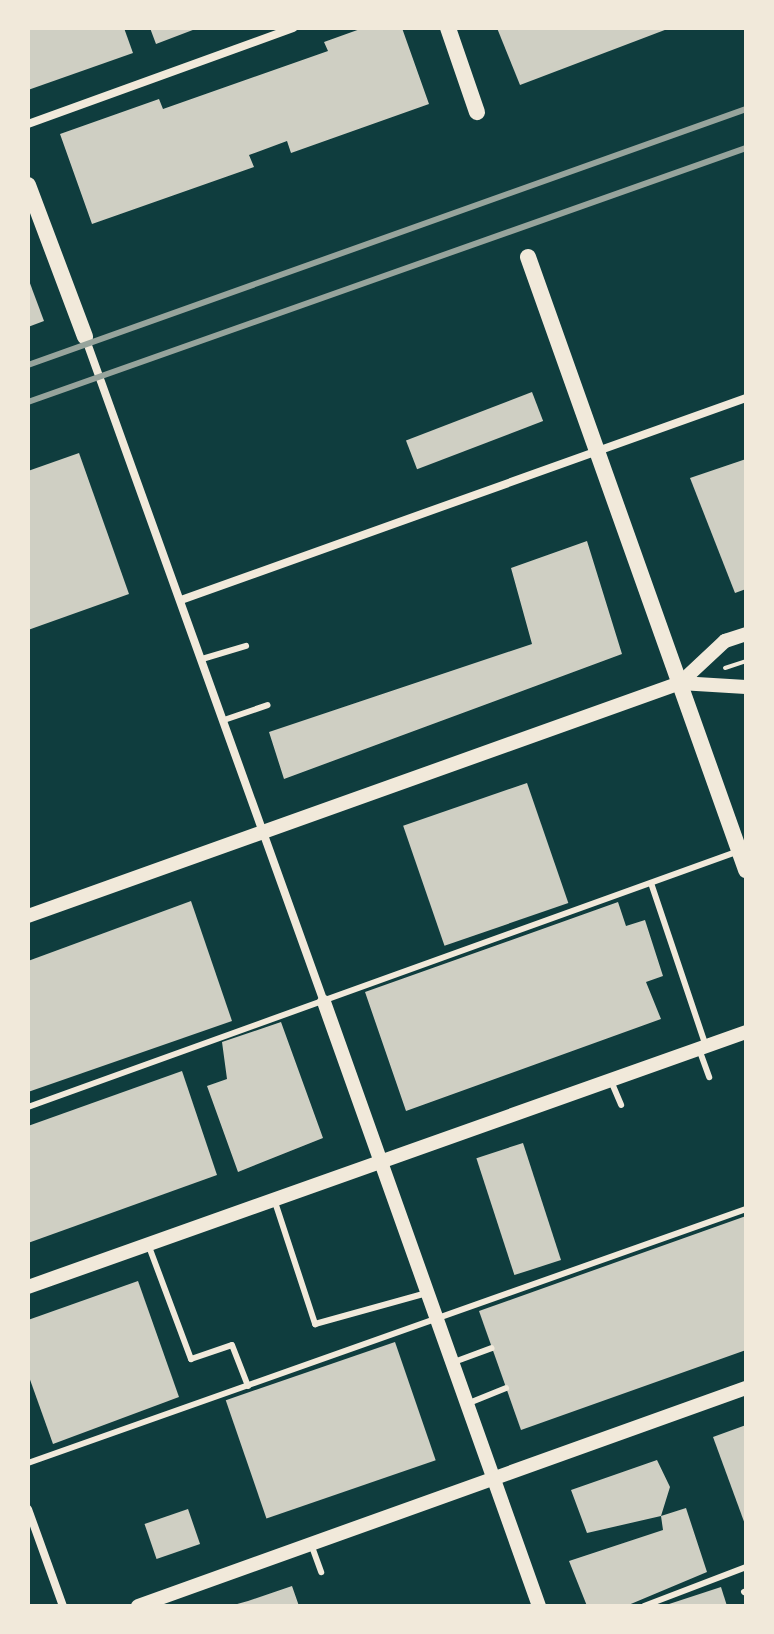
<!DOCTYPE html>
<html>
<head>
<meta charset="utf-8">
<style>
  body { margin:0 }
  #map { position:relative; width:774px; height:1634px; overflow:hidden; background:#0f3d3e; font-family:Montserrat,sans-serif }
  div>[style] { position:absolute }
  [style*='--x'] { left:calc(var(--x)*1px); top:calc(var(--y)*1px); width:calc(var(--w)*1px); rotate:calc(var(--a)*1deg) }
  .building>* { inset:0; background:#cfcfc3; transform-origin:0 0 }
  .path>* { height:4px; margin:-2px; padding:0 2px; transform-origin:2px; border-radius:2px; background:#f1e9da }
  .service>* { height:6px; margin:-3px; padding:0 3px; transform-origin:3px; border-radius:3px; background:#f1e9da }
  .minor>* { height:8px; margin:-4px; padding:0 4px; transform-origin:4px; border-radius:4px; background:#f1e9da }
  .tertiary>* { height:14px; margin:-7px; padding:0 7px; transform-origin:7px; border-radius:7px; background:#f1e9da }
  .secondary>* { height:16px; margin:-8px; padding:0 8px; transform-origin:8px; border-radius:8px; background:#f1e9da }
  .rail>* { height:6px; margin:-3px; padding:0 3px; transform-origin:3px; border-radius:3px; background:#97a49c }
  span { translate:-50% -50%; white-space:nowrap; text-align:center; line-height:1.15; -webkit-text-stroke:8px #f1e9da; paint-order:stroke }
  .frame { position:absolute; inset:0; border:30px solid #f1e9da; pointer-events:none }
</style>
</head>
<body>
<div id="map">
  <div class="building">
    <i style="clip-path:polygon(28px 28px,124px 28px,133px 53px,28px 90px)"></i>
    <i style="clip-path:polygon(150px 28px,198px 28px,156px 44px)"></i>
    <i style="clip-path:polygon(363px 28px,402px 28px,429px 104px,291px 153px,287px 141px,249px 155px,254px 167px,92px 224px,60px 134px,159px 99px,163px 109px,328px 51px,324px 42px)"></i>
    <i style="clip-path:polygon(497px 28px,670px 28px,520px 85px)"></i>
    <i style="clip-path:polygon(28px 278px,44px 321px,28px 327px)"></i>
    <i style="left:532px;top:392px;width:31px;height:135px;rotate:69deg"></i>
    <i style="clip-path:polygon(79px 453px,129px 594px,28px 630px,28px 471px)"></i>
    <i style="clip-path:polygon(746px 459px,746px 589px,735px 593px,690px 478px)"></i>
    <i style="clip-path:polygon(587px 541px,622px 654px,284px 779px,269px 732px,532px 644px,511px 568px)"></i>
    <i style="left:527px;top:783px;width:127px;height:131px;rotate:71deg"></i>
    <i style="clip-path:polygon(191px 901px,232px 1021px,28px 1092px,28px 961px)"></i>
    <i style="clip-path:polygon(618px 902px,626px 926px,645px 920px,663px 976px,646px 982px,661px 1019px,406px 1111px,365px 992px)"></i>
    <i style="clip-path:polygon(281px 1022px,323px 1138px,238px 1172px,207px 1086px,227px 1079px,222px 1042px)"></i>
    <i style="clip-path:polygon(182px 1071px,217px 1175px,28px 1243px,28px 1126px)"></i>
    <i style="left:523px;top:1143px;width:123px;height:49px;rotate:72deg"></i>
    <i style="clip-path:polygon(746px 1216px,746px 1350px,521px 1430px,479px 1311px)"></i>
    <i style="clip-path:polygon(138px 1281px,179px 1397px,53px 1444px,28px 1374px,28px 1320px)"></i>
    <i style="left:395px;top:1342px;width:125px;height:179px;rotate:71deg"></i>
    <i style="clip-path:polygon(746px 1425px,746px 1527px,713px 1437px)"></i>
    <i style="clip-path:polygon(657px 1460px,670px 1487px,661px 1516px,686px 1508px,707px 1572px,626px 1606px,587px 1606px,569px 1561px,663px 1530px,661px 1516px,587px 1533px,571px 1490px)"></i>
    <i style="left:188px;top:1509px;width:37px;height:46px;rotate:71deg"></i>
    <i style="clip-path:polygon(292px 1586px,299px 1606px,230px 1606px,248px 1601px)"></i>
    <i style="clip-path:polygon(721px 1587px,727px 1606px,666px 1606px,666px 1605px)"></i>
  </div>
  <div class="path">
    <i style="--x:725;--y:668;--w:22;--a:-18"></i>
  </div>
  <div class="service">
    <i style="--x:202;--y:659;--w:46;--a:-16.5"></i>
    <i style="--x:224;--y:720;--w:46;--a:-18.8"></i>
    <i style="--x:651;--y:883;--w:172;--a:71.4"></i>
    <i style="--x:699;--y:1049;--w:30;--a:70"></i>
    <i style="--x:611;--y:1081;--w:26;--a:67"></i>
    <i style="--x:28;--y:1107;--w:753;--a:-19.81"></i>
    <i style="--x:274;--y:1199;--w:132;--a:71.8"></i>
    <i style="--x:315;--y:1324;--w:116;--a:-15.5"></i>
    <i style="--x:148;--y:1244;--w:123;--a:69.5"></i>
    <i style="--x:191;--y:1359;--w:43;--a:-18.9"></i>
    <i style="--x:232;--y:1345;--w:44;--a:68.7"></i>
    <i style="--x:454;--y:1362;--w:40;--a:-20.2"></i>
    <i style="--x:469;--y:1403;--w:40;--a:-22"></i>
    <i style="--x:28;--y:1463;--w:762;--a:-19.48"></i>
    <i style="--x:311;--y:1544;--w:30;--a:70"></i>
    <i style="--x:744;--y:1592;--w:2;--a:-27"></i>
    <i style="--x:644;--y:1606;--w:109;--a:-20.9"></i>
  </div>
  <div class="minor">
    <i style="--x:28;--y:124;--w:282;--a:-19.9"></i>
    <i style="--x:85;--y:337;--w:707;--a:70.23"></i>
    <i style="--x:181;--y:600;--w:600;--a:-19.67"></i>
    <i style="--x:28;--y:1509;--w:103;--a:70.2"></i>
  </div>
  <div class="tertiary">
    <i style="--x:680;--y:683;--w:66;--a:3.5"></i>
    <i style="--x:28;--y:916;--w:692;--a:-19.66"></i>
    <i style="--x:680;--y:683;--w:62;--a:-43"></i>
    <i style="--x:725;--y:641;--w:22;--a:-18"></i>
    <i style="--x:324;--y:1002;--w:641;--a:70.41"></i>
    <i style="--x:28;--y:1287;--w:762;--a:-19.55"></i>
    <i style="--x:138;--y:1606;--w:646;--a:-19.73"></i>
  </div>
  <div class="secondary">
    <i style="--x:448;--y:28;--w:89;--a:71"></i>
    <i style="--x:28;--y:185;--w:162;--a:69.4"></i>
    <i style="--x:528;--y:257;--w:651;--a:70.42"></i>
  </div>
  <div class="rail">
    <i style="--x:28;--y:365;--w:762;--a:-19.62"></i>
    <i style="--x:28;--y:402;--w:762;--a:-19.48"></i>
  </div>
  <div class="frame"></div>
</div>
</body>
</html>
